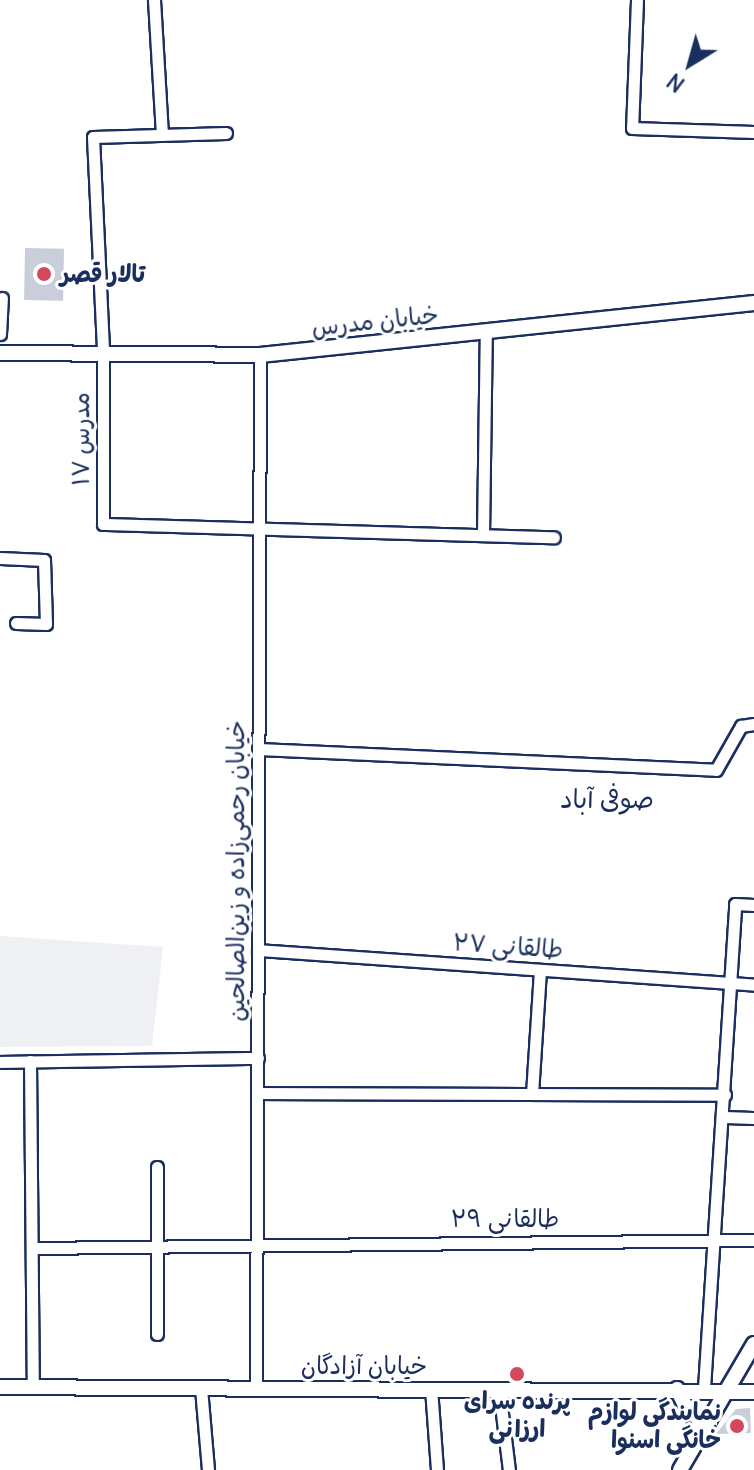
<!DOCTYPE html>
<html>
<head>
<meta charset="utf-8">
<style>
  body { margin:0 }
  #map { position:relative; width:754px; height:1470px; overflow:hidden; background:#fff; font-family:Delius,"Playpen Sans Arabic",sans-serif }
  div>[style] { position:absolute }
  [style*='--x'] { left:calc(var(--x)*1px); top:calc(var(--y)*1px); width:calc(var(--w)*1px); rotate:calc(var(--a)*1deg) }
  .built>* { inset:0; background:#eff0f4 }
  .building>* { inset:0; background:#caceda; transform-origin:0 0 }
  .roads { filter:drop-shadow(2px 0 #1b2f5e) drop-shadow(-2px 0 #1b2f5e) drop-shadow(0 2px #1b2f5e) drop-shadow(0 -2px #1b2f5e) }
  .minor>* { height:11px; margin:-5.5px; padding:0 5.5px; transform-origin:5.5px; border-radius:5.5px; background:#fff }
  .major>* { height:14px; margin:-7px; padding:0 7px; transform-origin:7px; border-radius:7px; background:#fff }
  .dots>* { width:22px; height:22px; translate:-50% -50%; box-sizing:border-box; border:4px solid #fff; border-radius:50% }
  span { translate:-50% -50%; white-space:nowrap; text-align:center; line-height:1.15; -webkit-text-stroke:6px #fff; paint-order:stroke }
  .poi-label { font-size:24px; color:#1b2f5e; font-weight:700 }
  .left { translate:0 -50%; text-align:left }
  .right { translate:-100% -50%; text-align:right }
  .street-label { font-size:24px; color:#1b2f5e }
  .neighbourhood-label { font-size:26px; color:#1b2f5e }
  .north { position:absolute; left:650px; top:24px; width:80px; height:80px; -webkit-text-stroke:6px #fff; paint-order:stroke; rotate:217deg; font-size:22px; font-weight:700; line-height:32px; text-align:center; color:#1b2f5e }
  .north::after { content:''; display:block; margin:auto; width:28px; height:36px; background:#1b2f5e; clip-path:polygon(50% 0,100% 100%,50% 72%,0 100%) }
</style>
</head>
<body>
<div id="map">
  <div class="built">
    <i style="clip-path:polygon(0 936px,163px 947px,152px 1046px,0 1047px)"></i>
  </div>
  <div class="building">
    <i style="left:25px;top:248px;width:39px;height:52px;rotate:1deg"></i>
    <i style="clip-path:polygon(750px 1408px,751px 1433px,716px 1434px,736px 1409px)"></i>
  </div>
  <div class="roads">
    <div class="minor">
      <i style="--x:154;--y:0;--w:135;--a:86.6"></i>
      <i style="--x:637;--y:0;--w:128;--a:92.2"></i>
      <i style="--x:632;--y:128;--w:122;--a:1.9"></i>
      <i style="--x:226;--y:133;--w:133;--a:178.3"></i>
      <i style="--x:93;--y:137;--w:216;--a:87.3"></i>
      <i style="--x:103;--y:353;--w:171;--a:90"></i>
      <i style="--x:103;--y:524;--w:451;--a:1.7"></i>
      <i style="--x:0;--y:334;--w:36;--a:-87"></i>
      <i style="--x:483;--y:535;--w:204;--a:-89.2"></i>
      <i style="--x:0;--y:558;--w:44;--a:2.6"></i>
      <i style="--x:44;--y:560;--w:64;--a:88.2"></i>
      <i style="--x:46;--y:624;--w:30;--a:-178"></i>
      <i style="--x:259;--y:749;--w:457;--a:2.6"></i>
      <i style="--x:716;--y:770;--w:51;--a:-60.4"></i>
      <i style="--x:741;--y:726;--w:13;--a:-9"></i>
      <i style="--x:258;--y:950;--w:497;--a:4"></i>
      <i style="--x:30;--y:1061;--w:326;--a:89.5"></i>
      <i style="--x:0;--y:1062;--w:258;--a:-0.9"></i>
      <i style="--x:258;--y:1093;--w:467;--a:0.2"></i>
      <i style="--x:532;--y:1094;--w:123;--a:-86.3"></i>
      <i style="--x:724;--y:1117;--w:30;--a:2"></i>
      <i style="--x:157;--y:1167;--w:167;--a:90"></i>
      <i style="--x:32;--y:1248;--w:722;--a:-0.63"></i>
      <i style="--x:201;--y:1388;--w:82;--a:85.1"></i>
      <i style="--x:256;--y:1388;--w:1033;--a:-89.78"></i>
      <i style="--x:431;--y:1388;--w:82;--a:85.8"></i>
      <i style="--x:704;--y:1388;--w:485;--a:-86.3"></i>
      <i style="--x:735;--y:904;--w:19;--a:3"></i>
      <i style="--x:499;--y:1389;--w:82;--a:83"></i>
    </div>
    <div class="major">
      <i style="--x:0;--y:353;--w:260;--a:0.4"></i>
      <i style="--x:260;--y:355;--w:497;--a:-6"></i>
      <i style="--x:0;--y:1387;--w:754;--a:0.38"></i>
      <i style="--x:677;--y:1389;--w:51;--a:63.4"></i>
      <i style="--x:680;--y:1470;--w:146;--a:-59.6"></i>
    </div>
  </div>
  <div class="dots">
    <i style="left:44px;top:274px;background:#d1495b"></i>
    <i style="left:517px;top:1374px;background:#d1495b"></i>
    <i style="left:737px;top:1426px;background:#d1495b"></i>
  </div>
  <div class="poi-label">
    <span class="left" style="left:60px;top:274px">تالار قصر</span>
    <span style="left:517px;top:1415px">پرنده سرای<br>ارزانی</span>
    <span class="right" style="left:721px;top:1426px">نمایندگی لوازم<br>خانگی اسنوا</span>
  </div>
  <div class="street-label">
    <span style="left:375px;top:321px;rotate:-6deg">خیابان مدرس</span>
    <span style="left:81px;top:439px;rotate:-90deg">مدرس ۱۷</span>
    <span style="left:236px;top:871px;rotate:-90deg">خیابان رحمی‌زاده و زین‌الصالحین</span>
    <span style="left:508px;top:946px;rotate:4deg">طالقانی ۲۷</span>
    <span style="left:505px;top:1219px">طالقانی ۲۹</span>
    <span style="left:364px;top:1366px">خیابان آزادگان</span>
  </div>
  <div class="neighbourhood-label">
    <span style="left:607px;top:799px">صوفی آباد</span>
  </div>
  <div class="north">N</div>
</div>
</body>
</html>
